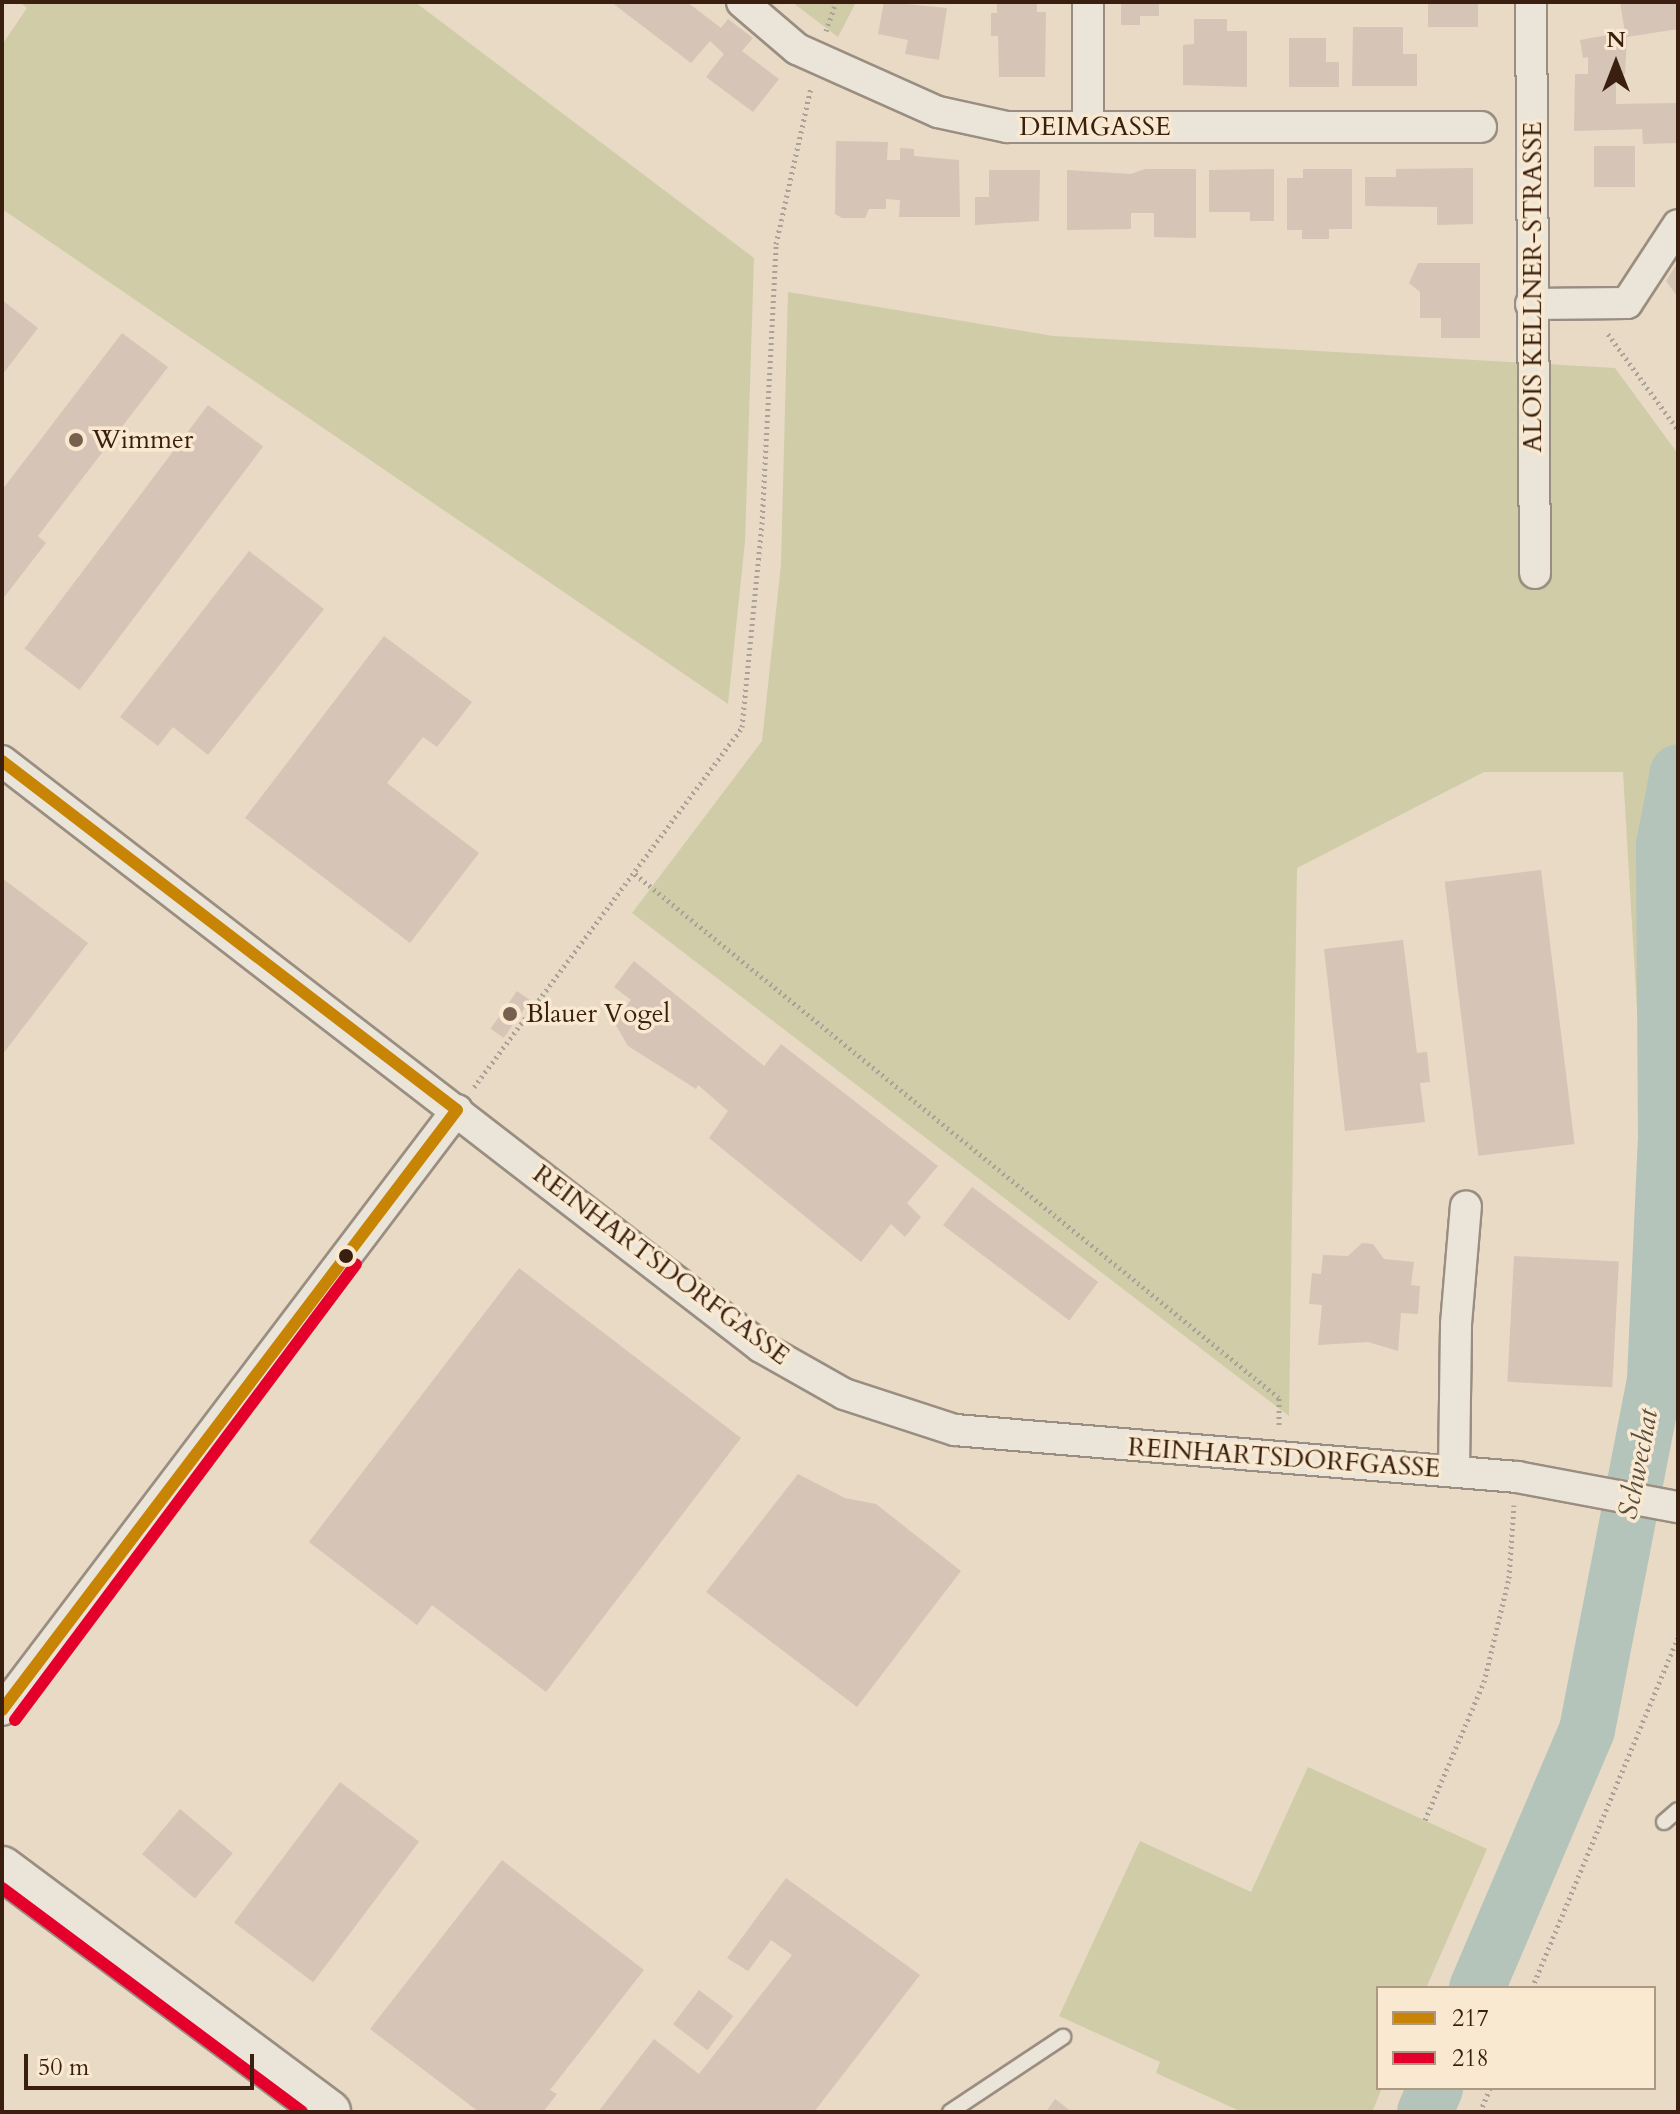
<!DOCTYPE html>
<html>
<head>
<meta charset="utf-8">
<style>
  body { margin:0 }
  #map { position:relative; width:1680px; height:2114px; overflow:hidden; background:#e8dac5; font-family:Cardo,serif }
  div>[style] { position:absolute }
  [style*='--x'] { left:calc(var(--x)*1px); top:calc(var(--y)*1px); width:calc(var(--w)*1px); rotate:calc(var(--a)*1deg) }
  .green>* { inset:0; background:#cfcca7 }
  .river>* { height:56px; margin:-28px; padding:0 28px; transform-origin:28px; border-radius:28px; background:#b4c4ba }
  .building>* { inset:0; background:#d6c4b6; transform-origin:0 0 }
  .path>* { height:5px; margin-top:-2.5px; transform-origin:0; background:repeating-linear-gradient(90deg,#aaa299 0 2px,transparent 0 6px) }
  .roads { filter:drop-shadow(2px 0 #9a8e81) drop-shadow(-2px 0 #9a8e81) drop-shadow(0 2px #9a8e81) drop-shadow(0 -2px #9a8e81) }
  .lane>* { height:14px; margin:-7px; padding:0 7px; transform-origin:7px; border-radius:7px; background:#ebe4d9 }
  .street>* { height:30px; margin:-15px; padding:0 15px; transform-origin:15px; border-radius:15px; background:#ebe4d9 }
  .secondary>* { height:42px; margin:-21px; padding:0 21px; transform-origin:21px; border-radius:21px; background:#ebe4d9 }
  .bus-1>* { height:12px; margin:-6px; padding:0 6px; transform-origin:6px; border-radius:6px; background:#c88404 }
  .bus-2>* { height:12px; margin:-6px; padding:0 6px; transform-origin:6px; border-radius:6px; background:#e4002b }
  .dots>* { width:22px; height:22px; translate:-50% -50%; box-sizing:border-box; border:4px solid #f9e9d0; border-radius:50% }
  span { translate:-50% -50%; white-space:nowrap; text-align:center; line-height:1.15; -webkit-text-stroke:7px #f9e9d0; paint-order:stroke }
  .street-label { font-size:26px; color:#3a1f10 }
  .poi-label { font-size:26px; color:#3a1f10 }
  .left { translate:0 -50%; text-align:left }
  .water-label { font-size:28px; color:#584e42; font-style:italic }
  .frame { position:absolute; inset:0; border:4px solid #3a1f10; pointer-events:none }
  .legend { position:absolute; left:1376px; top:1986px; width:280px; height:104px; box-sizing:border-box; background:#f9e9d0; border:2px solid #ad9883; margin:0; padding:10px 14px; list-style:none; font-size:24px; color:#3a1f10 }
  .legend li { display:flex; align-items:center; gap:16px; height:40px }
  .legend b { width:40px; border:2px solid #ad9883 }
  .north { position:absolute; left:1576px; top:24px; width:80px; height:80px; -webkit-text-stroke:6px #f9e9d0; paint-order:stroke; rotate:0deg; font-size:22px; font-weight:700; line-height:32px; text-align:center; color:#3a1f10 }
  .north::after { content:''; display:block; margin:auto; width:28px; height:36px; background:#3a1f10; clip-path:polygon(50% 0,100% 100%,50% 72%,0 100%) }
  .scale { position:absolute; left:24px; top:2054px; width:230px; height:36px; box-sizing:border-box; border:4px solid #3a1f10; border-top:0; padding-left:10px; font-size:24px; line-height:28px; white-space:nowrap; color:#3a1f10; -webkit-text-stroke:6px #f9e9d0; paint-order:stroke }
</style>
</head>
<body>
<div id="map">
  <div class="green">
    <i style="clip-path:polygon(19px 2px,415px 2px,754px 258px,745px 541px,728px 704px,2px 209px,2px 45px,27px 8px)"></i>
    <i style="clip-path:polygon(792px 2px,856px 2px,838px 37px)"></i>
    <i style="clip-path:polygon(788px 292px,1053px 336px,1615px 368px,1678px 454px,1678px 1163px,1637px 1009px,1623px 772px,1484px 772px,1297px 868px,1289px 1416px,632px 913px,762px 741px,781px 565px)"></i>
    <i style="clip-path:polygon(1308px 1767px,1487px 1849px,1426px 1988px,1378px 1988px,1378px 2088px,1382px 2088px,1372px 2112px,1242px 2112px,1156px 2073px,1160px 2062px,1059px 2016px,1140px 1841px,1251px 1892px)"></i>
  </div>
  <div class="river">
    <i style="--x:1477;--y:1988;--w:280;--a:-66.9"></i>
    <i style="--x:1587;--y:1730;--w:358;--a:-79"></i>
    <i style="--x:1655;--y:1379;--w:241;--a:-87.4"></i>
    <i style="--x:1666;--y:1138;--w:293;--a:-90.4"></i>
    <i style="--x:1664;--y:845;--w:74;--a:-79.1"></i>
    <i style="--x:1425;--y:2112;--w:26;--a:-67"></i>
  </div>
  <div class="building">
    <i style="clip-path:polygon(611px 2px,687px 2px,721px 28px,728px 19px,753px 38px,742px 51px,779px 79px,753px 112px,706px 77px,724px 54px,710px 41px,691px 63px)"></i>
    <i style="clip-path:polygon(884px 2px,947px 8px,939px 60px,905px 54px,908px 40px,878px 34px)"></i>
    <i style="clip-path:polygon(997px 2px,1037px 2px,1037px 12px,1046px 12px,1045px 77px,999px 77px,998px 36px,991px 36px,991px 13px,997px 13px)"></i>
    <i style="clip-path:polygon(1121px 2px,1159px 2px,1159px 16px,1140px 16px,1140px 25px,1121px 25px)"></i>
    <i style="left:1428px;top:2px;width:50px;height:25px"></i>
    <i style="clip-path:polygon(1620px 2px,1676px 2px,1678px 29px,1627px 37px,1625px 74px,1616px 74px,1616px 104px,1678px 103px,1678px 143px,1643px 144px,1642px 129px,1574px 131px,1575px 74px,1588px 74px,1588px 57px,1583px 58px,1580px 40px,1625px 32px)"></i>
    <i style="clip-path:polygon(1194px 19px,1227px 19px,1227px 31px,1247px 31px,1247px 87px,1183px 85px,1183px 45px,1194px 44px)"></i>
    <i style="clip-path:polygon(1353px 27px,1403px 27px,1403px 54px,1417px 54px,1417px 86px,1352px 86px)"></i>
    <i style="clip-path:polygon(1289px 38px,1326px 38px,1326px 62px,1339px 62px,1339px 87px,1289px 87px)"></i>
    <i style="clip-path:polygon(836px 141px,888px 142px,887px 160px,900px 160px,900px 148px,914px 149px,914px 156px,959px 160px,960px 217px,899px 217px,900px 200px,886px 199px,886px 209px,869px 209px,865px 218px,842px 218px,835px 214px)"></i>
    <i style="left:1594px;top:146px;width:41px;height:41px"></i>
    <i style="clip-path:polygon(1473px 168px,1473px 224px,1437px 225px,1437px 207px,1365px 206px,1365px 177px,1396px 177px,1396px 169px)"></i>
    <i style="clip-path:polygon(1145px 169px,1196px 169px,1196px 238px,1154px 237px,1154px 213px,1131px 213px,1131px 229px,1067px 230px,1067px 170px,1131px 174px)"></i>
    <i style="clip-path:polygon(1274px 169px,1274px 221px,1250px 221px,1250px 212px,1209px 212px,1209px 170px)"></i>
    <i style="clip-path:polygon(1303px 169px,1352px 169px,1352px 229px,1329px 229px,1329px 239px,1302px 239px,1302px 230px,1287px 230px,1287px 178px,1303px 178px)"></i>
    <i style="clip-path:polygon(989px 170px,1040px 170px,1039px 221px,975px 225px,975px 197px,989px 197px)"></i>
    <i style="clip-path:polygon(1678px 262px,1678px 297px,1666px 281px)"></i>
    <i style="clip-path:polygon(1418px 263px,1480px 263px,1480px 338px,1441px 338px,1441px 318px,1420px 318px,1420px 292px,1409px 283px)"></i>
    <i style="clip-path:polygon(2px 300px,38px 328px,2px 375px)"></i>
    <i style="clip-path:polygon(122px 333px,168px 367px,38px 536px,46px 543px,2px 600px,2px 490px)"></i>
    <i style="left:208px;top:405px;width:69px;height:305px;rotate:37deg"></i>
    <i style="clip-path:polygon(249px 551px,324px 609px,208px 755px,173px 727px,158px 746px,120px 717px)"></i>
    <i style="clip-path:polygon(384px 636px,472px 702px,437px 747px,423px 737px,387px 783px,479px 853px,410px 943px,245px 818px)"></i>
    <i style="left:1541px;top:870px;width:276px;height:97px;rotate:83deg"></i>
    <i style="clip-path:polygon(2px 878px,88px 943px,2px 1055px)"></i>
    <i style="clip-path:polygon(1403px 940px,1417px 1053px,1427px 1052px,1430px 1082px,1420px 1083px,1425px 1122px,1345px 1131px,1324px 949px)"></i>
    <i style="clip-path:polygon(634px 961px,764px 1066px,781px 1044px,938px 1166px,907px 1203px,921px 1217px,905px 1237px,891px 1224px,861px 1262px,709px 1138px,728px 1111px,698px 1085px,696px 1089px,628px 1046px,607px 1010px,607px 1000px,623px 1011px,631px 1000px,614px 987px)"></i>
    <i style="left:517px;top:991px;width:16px;height:46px;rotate:35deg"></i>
    <i style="left:972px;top:1187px;width:158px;height:48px;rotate:37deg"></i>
    <i style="clip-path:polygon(1362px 1243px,1373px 1244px,1384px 1259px,1414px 1262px,1411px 1285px,1420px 1286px,1418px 1314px,1401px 1313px,1398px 1351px,1368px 1342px,1318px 1345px,1322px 1305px,1309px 1304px,1312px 1273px,1321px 1274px,1323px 1255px,1348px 1256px)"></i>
    <i style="left:1514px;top:1256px;width:105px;height:126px;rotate:3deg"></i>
    <i style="clip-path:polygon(519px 1268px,741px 1438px,546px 1692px,432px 1605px,417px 1625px,309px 1542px)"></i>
    <i style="clip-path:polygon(798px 1474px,845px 1498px,876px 1504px,961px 1571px,857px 1707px,706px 1592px)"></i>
    <i style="left:340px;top:1782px;width:99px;height:176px;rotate:37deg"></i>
    <i style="left:180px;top:1809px;width:69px;height:59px;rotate:40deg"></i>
    <i style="clip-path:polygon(502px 1860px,644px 1970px,550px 2090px,557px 2094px,543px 2112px,479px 2112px,370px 2029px)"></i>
    <i style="clip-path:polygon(786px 1878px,920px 1975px,814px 2112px,598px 2112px,654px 2039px,699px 2074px,792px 1955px,771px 1940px,748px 1971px,727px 1958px)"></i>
    <i style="left:699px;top:1990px;width:43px;height:43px;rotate:37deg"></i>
    <i style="clip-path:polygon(1055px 2099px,1072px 2112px,1046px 2112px)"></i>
  </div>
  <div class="path">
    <i style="--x:826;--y:31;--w:31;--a:-71"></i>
    <i style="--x:1608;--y:334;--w:119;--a:53.9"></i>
    <i style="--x:635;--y:874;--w:830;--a:39.13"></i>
    <i style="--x:1279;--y:1398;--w:29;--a:90"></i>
    <i style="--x:474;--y:1087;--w:449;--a:-53.3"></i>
    <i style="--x:742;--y:727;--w:204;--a:-84.4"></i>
    <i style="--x:762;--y:524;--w:280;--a:-87.1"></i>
    <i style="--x:776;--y:244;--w:161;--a:-77.4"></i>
    <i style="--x:1425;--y:1820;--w:150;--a:-66.9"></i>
    <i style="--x:1484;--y:1682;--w:107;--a:-76.5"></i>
    <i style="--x:1509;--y:1578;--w:73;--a:-86.1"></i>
    <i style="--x:1532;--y:1988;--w:379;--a:-67.4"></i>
    <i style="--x:1480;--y:2112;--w:26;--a:-67"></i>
  </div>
  <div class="roads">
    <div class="lane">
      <i style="--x:1664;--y:1822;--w:18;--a:-41"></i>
      <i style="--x:950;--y:2112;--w:136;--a:-33.6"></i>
    </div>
    <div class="street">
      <i style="--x:742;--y:2;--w:72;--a:40.5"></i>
      <i style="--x:797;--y:49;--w:154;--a:24.1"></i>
      <i style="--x:938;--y:112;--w:71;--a:12.3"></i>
      <i style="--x:1007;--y:127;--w:474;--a:0"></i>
      <i style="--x:1088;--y:2;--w:125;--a:90"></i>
      <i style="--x:1531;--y:2;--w:571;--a:89.6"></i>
      <i style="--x:1531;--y:304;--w:96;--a:-0.6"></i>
      <i style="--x:1627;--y:303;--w:93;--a:-56.8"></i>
      <i style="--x:2;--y:761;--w:959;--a:37.67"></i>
      <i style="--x:761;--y:1347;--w:95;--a:29.5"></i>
      <i style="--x:844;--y:1394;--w:117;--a:18"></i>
      <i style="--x:955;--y:1430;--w:564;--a:4.78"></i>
      <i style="--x:1517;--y:1477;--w:164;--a:10.6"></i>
      <i style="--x:1454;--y:1470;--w:146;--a:-89.2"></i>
      <i style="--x:1456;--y:1324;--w:118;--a:-85.2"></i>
      <i style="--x:2;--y:1710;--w:753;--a:-52.83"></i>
    </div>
    <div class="secondary">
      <i style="--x:2;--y:1868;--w:408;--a:36.7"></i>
    </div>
  </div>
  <div class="bus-1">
    <i style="--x:2;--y:761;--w:573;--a:37.49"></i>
    <i style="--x:2;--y:1710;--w:753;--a:-52.83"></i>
  </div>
  <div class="bus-2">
    <i style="--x:15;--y:1720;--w:569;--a:-53.21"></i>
    <i style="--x:2;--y:1888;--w:374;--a:36.7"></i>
  </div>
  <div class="dots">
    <i style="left:76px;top:440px;background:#77604f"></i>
    <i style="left:510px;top:1014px;background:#77604f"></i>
    <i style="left:346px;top:1256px;background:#3a1f10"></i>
  </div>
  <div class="street-label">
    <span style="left:1095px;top:127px">DEIMGASSE</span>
    <span style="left:1533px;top:287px;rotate:-90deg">ALOIS KELLNER-STRASSE</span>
    <span style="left:661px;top:1265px;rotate:37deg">REINHARTSDORFGASSE</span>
    <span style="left:1284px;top:1458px;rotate:4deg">REINHARTSDORFGASSE</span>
  </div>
  <div class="poi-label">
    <span class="left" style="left:92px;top:440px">Wimmer</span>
    <span class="left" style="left:526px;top:1014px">Blauer Vogel</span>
  </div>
  <div class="water-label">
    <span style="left:1638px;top:1464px;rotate:-79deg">Schwechat</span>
  </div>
  <div class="frame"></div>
  <ul class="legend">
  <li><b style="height:10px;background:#c88404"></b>217</li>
  <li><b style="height:10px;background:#e4002b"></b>218</li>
  </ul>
  <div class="north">N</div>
  <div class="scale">50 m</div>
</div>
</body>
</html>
